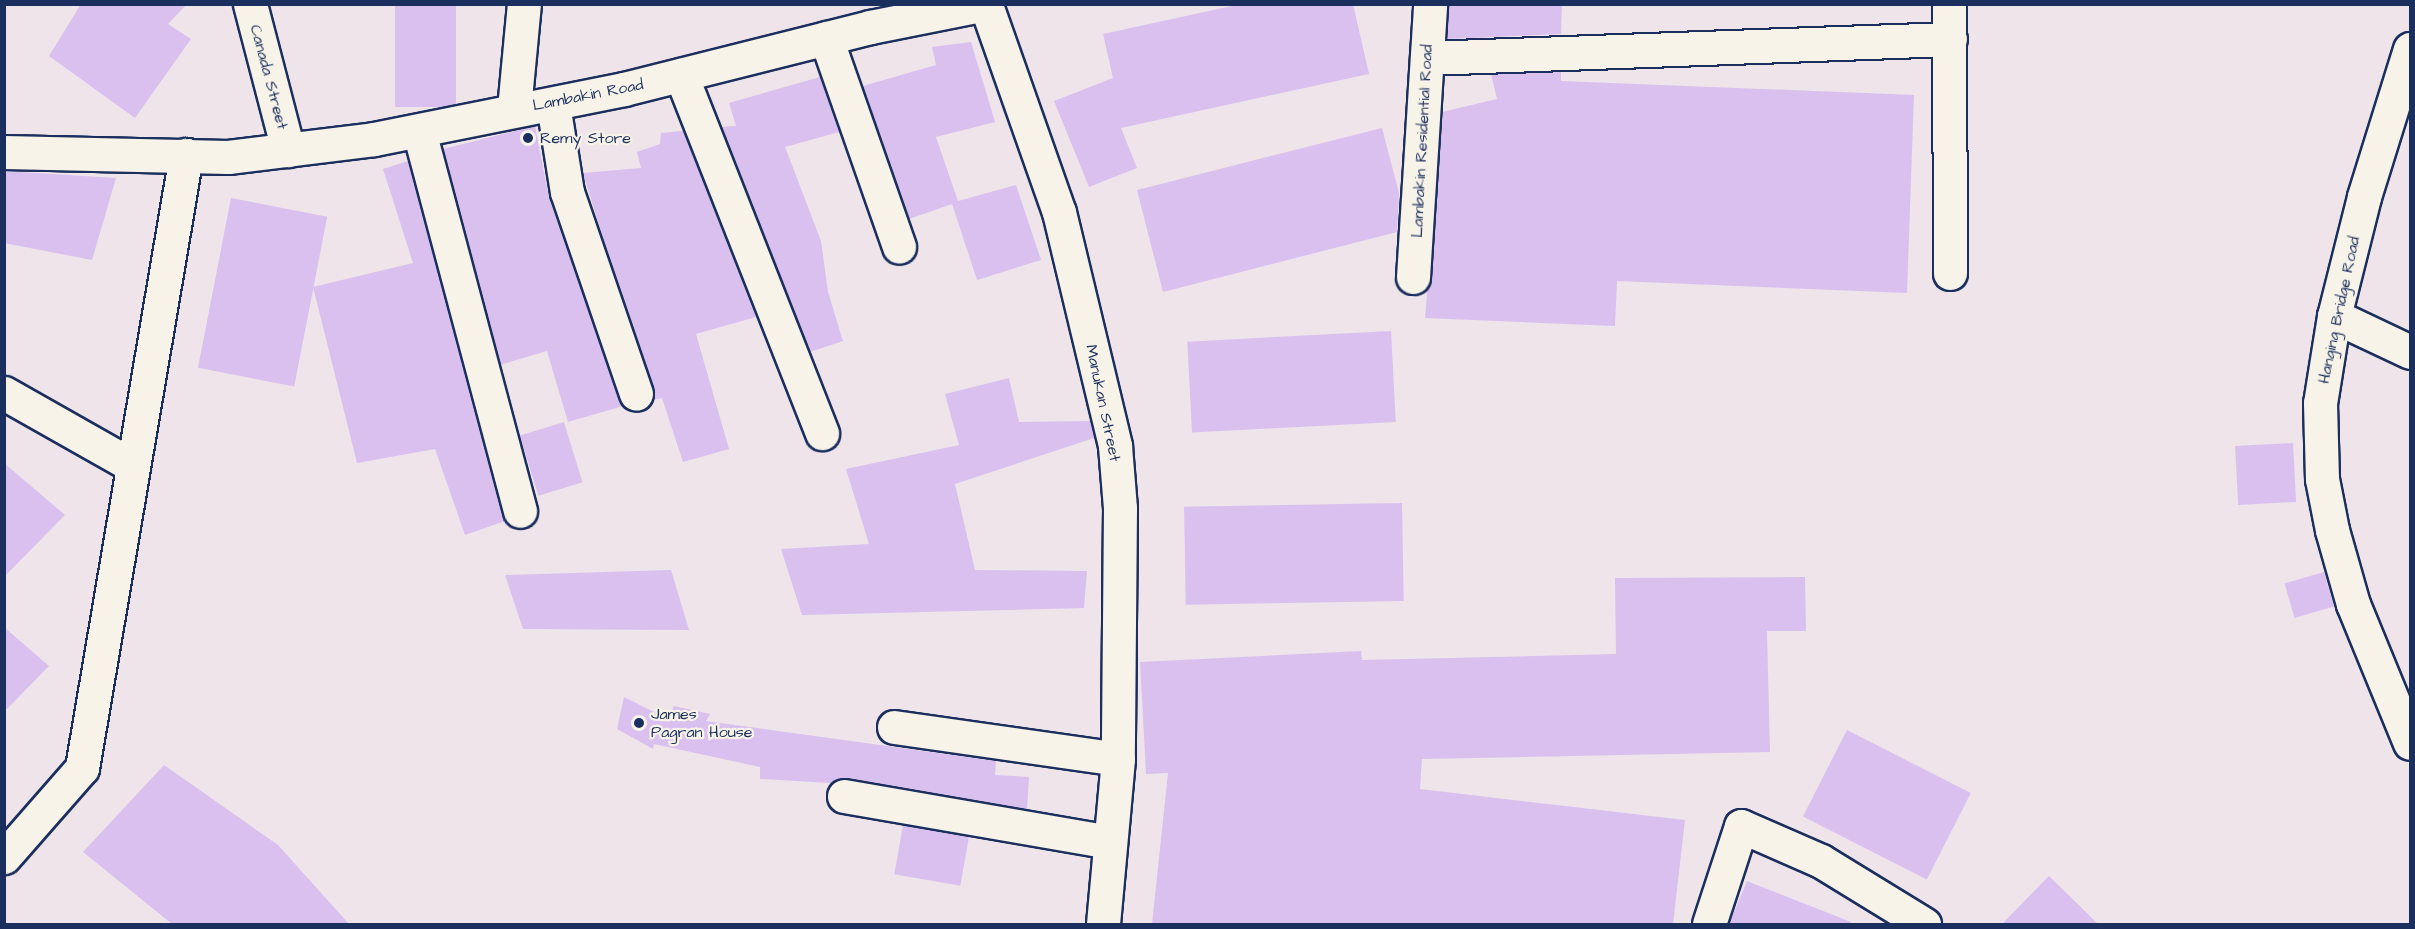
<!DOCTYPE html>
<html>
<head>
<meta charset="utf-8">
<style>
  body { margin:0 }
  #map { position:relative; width:2415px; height:929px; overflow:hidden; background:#eee4ea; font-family:"Architects Daughter",sans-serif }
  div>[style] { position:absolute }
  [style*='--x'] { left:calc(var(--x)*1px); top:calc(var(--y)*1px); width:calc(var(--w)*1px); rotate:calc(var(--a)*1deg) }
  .building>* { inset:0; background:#dac0ef; transform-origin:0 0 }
  .roads { filter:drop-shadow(2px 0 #1b2f5e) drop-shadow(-2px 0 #1b2f5e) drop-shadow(0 2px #1b2f5e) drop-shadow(0 -2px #1b2f5e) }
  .minor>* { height:33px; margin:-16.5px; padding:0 16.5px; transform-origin:16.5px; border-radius:16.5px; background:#f7f3e8 }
  .dots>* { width:16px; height:16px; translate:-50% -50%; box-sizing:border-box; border:3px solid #f7f3e8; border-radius:50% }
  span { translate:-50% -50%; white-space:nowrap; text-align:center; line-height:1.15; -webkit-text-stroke:4.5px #f7f3e8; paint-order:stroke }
  .street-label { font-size:16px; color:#1b2f5e }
  .poi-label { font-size:16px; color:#1b2f5e }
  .left { translate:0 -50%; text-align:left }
  .frame { position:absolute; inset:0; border:6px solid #1b2f5e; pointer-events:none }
</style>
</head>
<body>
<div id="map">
  <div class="building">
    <i style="clip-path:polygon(81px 4px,187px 4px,168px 24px,191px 39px,135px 118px,49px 56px)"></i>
    <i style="left:395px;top:4px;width:61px;height:103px"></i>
    <i style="clip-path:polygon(1241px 4px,1353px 4px,1369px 74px,1121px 128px,1137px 168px,1089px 187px,1054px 101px,1113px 78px,1103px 34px)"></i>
    <i style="clip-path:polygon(1449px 4px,1562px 4px,1561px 34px,1447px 39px)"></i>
    <i style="clip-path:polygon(971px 42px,995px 122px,936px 137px,958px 201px,1016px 185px,1041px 260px,977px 280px,952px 204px,909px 219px,863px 86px,936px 65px,932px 47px)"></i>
    <i style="clip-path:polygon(1561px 72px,1561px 81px,1914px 95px,1907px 293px,1617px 281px,1615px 326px,1425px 318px,1442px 112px,1497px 99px,1491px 74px)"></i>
    <i style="clip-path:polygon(820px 77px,839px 132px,785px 147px,821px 241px,828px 292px,843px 341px,810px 352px,722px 127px,736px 126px,729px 103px)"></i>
    <i style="clip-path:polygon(535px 126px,549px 198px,623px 406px,568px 422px,547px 351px,500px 365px,443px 149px)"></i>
    <i style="clip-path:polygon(1382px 128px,1399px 193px,1397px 232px,1163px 292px,1137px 190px)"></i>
    <i style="clip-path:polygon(683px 131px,756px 317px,696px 334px,729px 449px,683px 462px,662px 398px,653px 400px,583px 173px,641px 168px,637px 152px,660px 144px,661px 133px)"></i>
    <i style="clip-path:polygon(408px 161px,505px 521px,465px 535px,435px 449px,357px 463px,313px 287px,413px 263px,383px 169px)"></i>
    <i style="clip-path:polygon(4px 171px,116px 178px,92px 260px,4px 243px)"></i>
    <i style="left:231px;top:198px;width:98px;height:173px;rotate:11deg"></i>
    <i style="left:1391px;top:331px;width:91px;height:204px;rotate:87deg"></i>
    <i style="clip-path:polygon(1009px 378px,1019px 422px,1090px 421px,1094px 438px,955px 484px,975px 570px,1087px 571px,1084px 608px,802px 615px,781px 549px,869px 544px,846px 469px,959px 445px,945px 394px)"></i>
    <i style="left:564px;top:422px;width:63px;height:46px;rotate:73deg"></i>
    <i style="left:2293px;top:443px;width:59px;height:58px;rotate:87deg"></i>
    <i style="clip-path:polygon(4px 463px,65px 515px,4px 577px)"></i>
    <i style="left:1402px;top:503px;width:98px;height:218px;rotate:89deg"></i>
    <i style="clip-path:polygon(671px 570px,689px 630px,523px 629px,505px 575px)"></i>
    <i style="left:2324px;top:572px;width:36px;height:41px;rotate:74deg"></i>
    <i style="clip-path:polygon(1805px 577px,1806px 631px,1767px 631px,1770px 752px,1422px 759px,1420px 789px,1685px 820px,1673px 924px,1152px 924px,1168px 773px,1146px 774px,1140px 662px,1361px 651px,1362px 660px,1616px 654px,1615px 578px)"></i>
    <i style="clip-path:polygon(4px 627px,49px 666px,4px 712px)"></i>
    <i style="clip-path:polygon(624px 697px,668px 719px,674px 706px,710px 714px,706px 721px,996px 761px,995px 775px,1029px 777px,1027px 809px,847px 778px,830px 783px,760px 779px,760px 767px,654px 744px,653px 749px,617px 729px)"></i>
    <i style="left:1847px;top:730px;width:139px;height:97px;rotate:27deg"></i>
    <i style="clip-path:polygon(164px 765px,278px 845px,349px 924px,172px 924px,83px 852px)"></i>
    <i style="left:903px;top:825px;width:67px;height:50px;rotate:10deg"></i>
    <i style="clip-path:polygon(2049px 876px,2098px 924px,2002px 924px)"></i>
    <i style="clip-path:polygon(1747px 881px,1851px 922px,1851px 924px,1729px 924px)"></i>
  </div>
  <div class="roads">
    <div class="minor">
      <i style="--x:250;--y:4;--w:151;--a:75.4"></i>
      <i style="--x:1949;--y:4;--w:269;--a:89.8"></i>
      <i style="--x:986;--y:5;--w:219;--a:70.6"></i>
      <i style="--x:1059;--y:212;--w:241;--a:76.5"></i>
      <i style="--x:1115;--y:446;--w:62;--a:85.4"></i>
      <i style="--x:1120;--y:508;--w:251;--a:90.5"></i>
      <i style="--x:1118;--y:759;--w:166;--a:95.2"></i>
      <i style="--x:826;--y:38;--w:221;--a:70.7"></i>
      <i style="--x:2410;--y:49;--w:155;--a:107.3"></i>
      <i style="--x:2364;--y:197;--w:123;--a:104.1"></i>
      <i style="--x:2334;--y:316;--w:88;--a:99.1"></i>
      <i style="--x:2320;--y:403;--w:76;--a:88.5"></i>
      <i style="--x:2322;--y:479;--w:52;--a:78.9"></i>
      <i style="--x:2332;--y:530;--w:77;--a:74.2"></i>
      <i style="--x:2353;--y:604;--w:150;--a:67.7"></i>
      <i style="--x:1427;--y:58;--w:523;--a:-2.08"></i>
      <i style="--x:681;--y:75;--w:385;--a:68.5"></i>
      <i style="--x:553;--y:104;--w:89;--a:81"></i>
      <i style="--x:567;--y:192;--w:213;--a:71.1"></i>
      <i style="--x:514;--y:109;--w:105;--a:-84.6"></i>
      <i style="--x:419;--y:131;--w:393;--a:75.1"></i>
      <i style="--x:4;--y:152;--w:224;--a:1.3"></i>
      <i style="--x:228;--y:157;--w:147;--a:-7"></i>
      <i style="--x:374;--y:139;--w:255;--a:-11.3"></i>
      <i style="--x:624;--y:89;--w:254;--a:-14.1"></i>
      <i style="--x:870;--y:27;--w:118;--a:-11.2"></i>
      <i style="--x:1413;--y:277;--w:274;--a:-86.4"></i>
      <i style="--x:2334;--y:316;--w:84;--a:25.3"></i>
      <i style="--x:4;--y:393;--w:148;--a:29.5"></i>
      <i style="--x:894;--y:727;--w:226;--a:8.1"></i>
      <i style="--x:844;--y:796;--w:270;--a:9.8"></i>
      <i style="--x:4;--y:857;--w:118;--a:-48.8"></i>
      <i style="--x:82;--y:768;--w:622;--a:-80.37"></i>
      <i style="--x:1709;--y:924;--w:103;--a:-71.9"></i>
      <i style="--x:1741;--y:826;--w:87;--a:23.6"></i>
      <i style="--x:1821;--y:861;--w:121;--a:31.5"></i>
    </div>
  </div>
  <div class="dots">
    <i style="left:528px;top:138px;background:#1b2f5e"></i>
    <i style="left:639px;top:723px;background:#1b2f5e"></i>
  </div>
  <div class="street-label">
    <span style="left:269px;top:77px;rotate:75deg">Canada Street</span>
    <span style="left:588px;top:95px;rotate:-11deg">Lambakin Road</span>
    <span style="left:1422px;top:141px;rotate:-87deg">Lambakin Residential Road</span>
    <span style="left:2339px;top:310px;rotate:-78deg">Hanging Bridge Road</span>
    <span style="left:1103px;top:403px;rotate:78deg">Manukan Street</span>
  </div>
  <div class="poi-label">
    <span class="left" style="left:540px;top:138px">Remy Store</span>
    <span class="left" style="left:651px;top:723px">James<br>Pagran House</span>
  </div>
  <div class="frame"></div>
</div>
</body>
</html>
